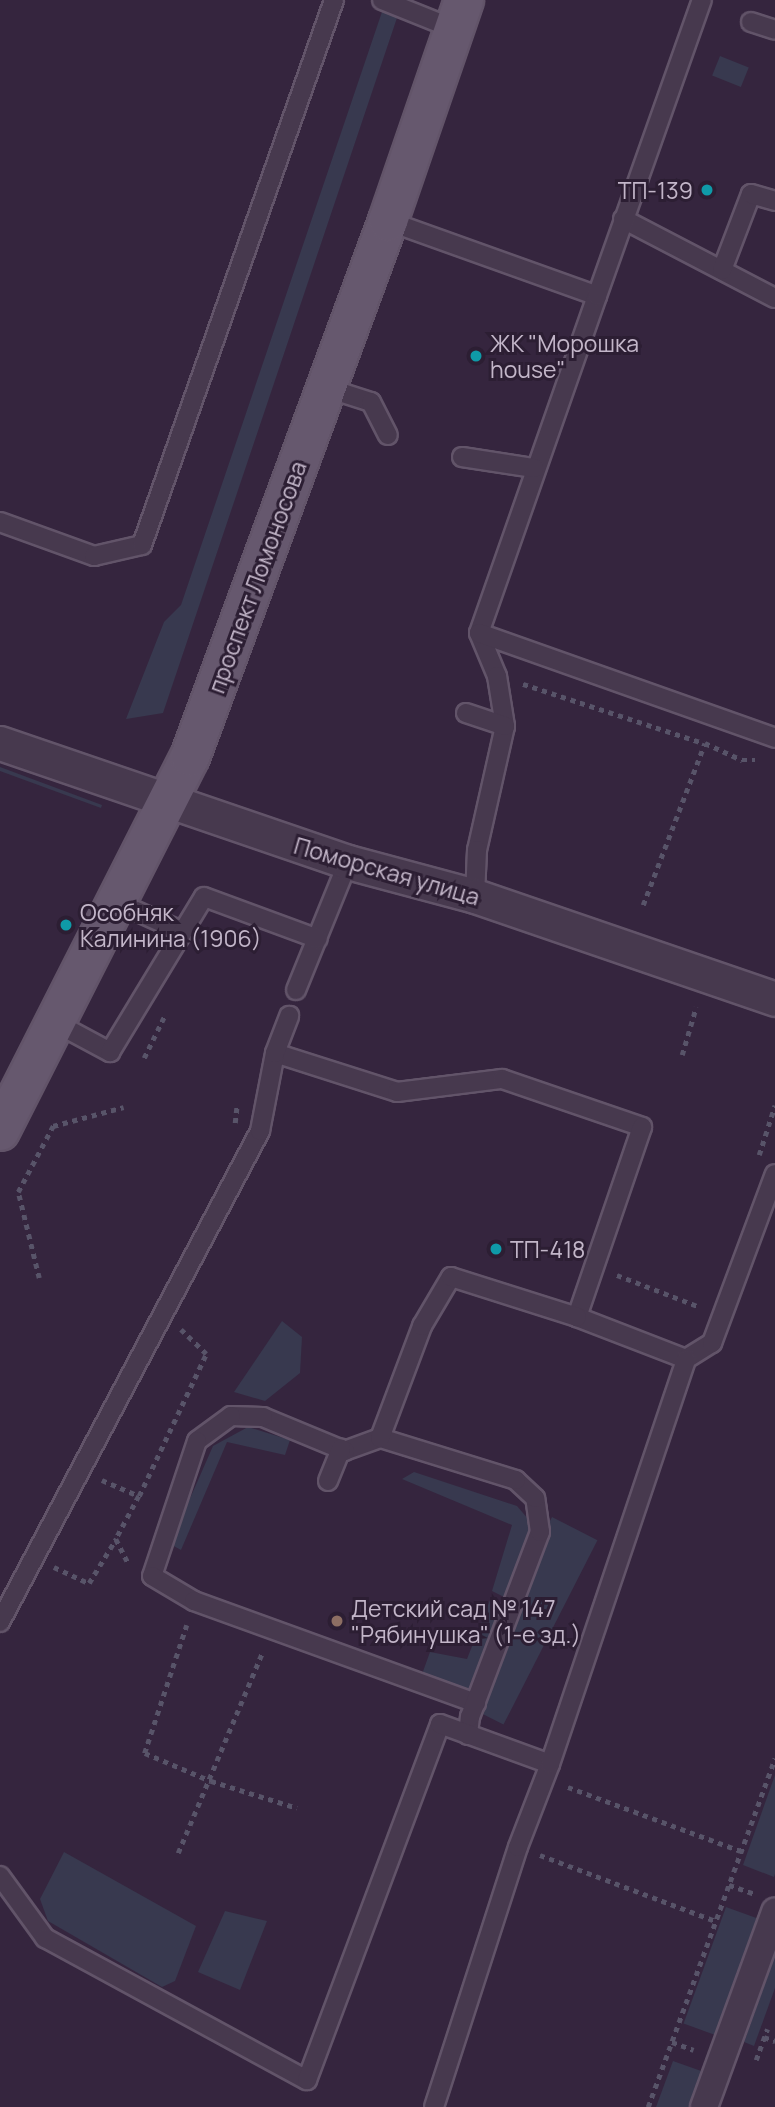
<!DOCTYPE html>
<html>
<head>
<meta charset="utf-8">
<style>
  body { margin:0 }
  #map { position:relative; width:775px; height:2107px; overflow:hidden; background:#35253e; font-family:Manrope,sans-serif }
  div>[style] { position:absolute }
  [style*='--x'] { left:calc(var(--x)*1px); top:calc(var(--y)*1px); width:calc(var(--w)*1px); rotate:calc(var(--a)*1deg) }
  .green>* { inset:0; background:#38394f; transform-origin:0 0 }
  .path>* { height:4.5px; margin-top:-2.25px; transform-origin:0; background:repeating-linear-gradient(90deg,#585469 0 5px,transparent 0 10px) }
  .roads { filter:drop-shadow(2px 0 #625469) drop-shadow(-2px 0 #625469) drop-shadow(0 2px #625469) drop-shadow(0 -2px #625469) }
  .service>* { height:18px; margin:-9px; padding:0 9px; transform-origin:9px; border-radius:9px; background:#47394e }
  .pedestrian>* { height:26px; margin:-13px; padding:0 13px; transform-origin:13px; border-radius:13px; background:#47394e }
  .minor>* { height:33px; margin:-16.5px; padding:0 16.5px; transform-origin:16.5px; border-radius:16.5px; background:#47394e }
  .primary>* { height:38px; margin:-19px; padding:0 19px; transform-origin:19px; border-radius:19px; background:#66586e }
  .dots>* { width:19px; height:19px; translate:-50% -50%; box-sizing:border-box; border:4px solid #2c1e33; border-radius:50% }
  span { translate:-50% -50%; white-space:nowrap; text-align:center; line-height:1.15; -webkit-text-stroke:6px #2c1e33; paint-order:stroke }
  .poi-label { font-size:23px; color:#c3b6c9 }
  .right { translate:-100% -50%; text-align:right }
  .left { translate:0 -50%; text-align:left }
  .street-label { font-size:23px; color:#c3b6c9 }
</style>
</head>
<body>
<div id="map">
  <div class="green">
    <i style="clip-path:polygon(386px 0,403px 0,163px 713px,126px 719px,164px 622px,181px 605px)"></i>
    <i style="left:720px;top:56px;width:31px;height:21px;rotate:22deg"></i>
    <i style="clip-path:polygon(0 767px,102px 805px,101px 808px,0 771px)"></i>
    <i style="clip-path:polygon(282px 1321px,302px 1337px,300px 1373px,265px 1401px,234px 1392px)"></i>
    <i style="clip-path:polygon(248px 1427px,290px 1440px,285px 1455px,227px 1442px,181px 1550px,170px 1544px,213px 1446px)"></i>
    <i style="clip-path:polygon(414px 1472px,517px 1506px,529px 1520px,528px 1547px,506px 1598px,492px 1591px,512px 1525px,402px 1479px)"></i>
    <i style="left:552px;top:1517px;width:51px;height:207px;rotate:27deg"></i>
    <i style="clip-path:polygon(490px 1600px,505px 1609px,470px 1696px,421px 1677px,430px 1652px,467px 1659px)"></i>
    <i style="clip-path:polygon(775px 1775px,775px 1874px,774px 1877px,743px 1865px)"></i>
    <i style="clip-path:polygon(64px 1852px,196px 1926px,175px 1981px,162px 1987px,48px 1921px,40px 1899px)"></i>
    <i style="left:726px;top:1907px;width:33px;height:124px;rotate:20deg"></i>
    <i style="clip-path:polygon(225px 1911px,267px 1921px,240px 1990px,198px 1972px)"></i>
    <i style="clip-path:polygon(775px 1955px,775px 1988px,754px 2046px,744px 2042px)"></i>
    <i style="clip-path:polygon(673px 2061px,704px 2072px,692px 2107px,656px 2107px)"></i>
  </div>
  <div class="path">
    <i style="--x:523;--y:684;--w:190;--a:18.1"></i>
    <i style="--x:643;--y:905;--w:173;--a:-69.1"></i>
    <i style="--x:705;--y:743;--w:41;--a:24.7"></i>
    <i style="--x:742;--y:760;--w:13;--a:0"></i>
    <i style="--x:682;--y:1055;--w:50;--a:-73.7"></i>
    <i style="--x:144;--y:1058;--w:48;--a:-64"></i>
    <i style="--x:235;--y:1123;--w:18;--a:-84"></i>
    <i style="--x:759;--y:1155;--w:52;--a:-72.3"></i>
    <i style="--x:617;--y:1275;--w:89;--a:21.1"></i>
    <i style="--x:39;--y:1278;--w:89;--a:-103.7"></i>
    <i style="--x:18;--y:1192;--w:75;--a:-62.1"></i>
    <i style="--x:53;--y:1126;--w:73;--a:-15"></i>
    <i style="--x:102;--y:1480;--w:40;--a:23.4"></i>
    <i style="--x:139;--y:1496;--w:49;--a:118.1"></i>
    <i style="--x:139;--y:1496;--w:157;--a:-64.7"></i>
    <i style="--x:206;--y:1354;--w:35;--a:-136"></i>
    <i style="--x:54;--y:1567;--w:38;--a:25"></i>
    <i style="--x:89;--y:1583;--w:52;--a:-58.5"></i>
    <i style="--x:116;--y:1539;--w:28;--a:63"></i>
    <i style="--x:187;--y:1625;--w:135;--a:108.2"></i>
    <i style="--x:145;--y:1753;--w:72;--a:23"></i>
    <i style="--x:211;--y:1781;--w:90;--a:17.4"></i>
    <i style="--x:568;--y:1787;--w:184;--a:20.3"></i>
    <i style="--x:178;--y:1853;--w:219;--a:-67.2"></i>
    <i style="--x:540;--y:1855;--w:188;--a:20.6"></i>
    <i style="--x:729;--y:1885;--w:28;--a:19"></i>
    <i style="--x:764;--y:2037;--w:12;--a:20"></i>
    <i style="--x:672;--y:2042;--w:23;--a:20"></i>
    <i style="--x:756;--y:2060;--w:33;--a:-70"></i>
    <i style="--x:648;--y:2107;--w:371;--a:-70"></i>
  </div>
  <div class="roads">
    <div class="service">
      <i style="--x:382;--y:0;--w:78;--a:21.9"></i>
      <i style="--x:751;--y:22;--w:25;--a:18"></i>
      <i style="--x:623;--y:219;--w:171;--a:27.5"></i>
      <i style="--x:388;--y:221;--w:222;--a:19.7"></i>
      <i style="--x:597;--y:296;--w:357;--a:109.3"></i>
      <i style="--x:479;--y:633;--w:47;--a:67.3"></i>
      <i style="--x:497;--y:676;--w:51;--a:80.9"></i>
      <i style="--x:505;--y:726;--w:127;--a:102.7"></i>
      <i style="--x:477;--y:850;--w:46;--a:92.5"></i>
      <i style="--x:722;--y:270;--w:81;--a:-69.1"></i>
      <i style="--x:751;--y:194;--w:25;--a:16"></i>
      <i style="--x:597;--y:296;--w:314;--a:-70.5"></i>
      <i style="--x:327;--y:388;--w:46;--a:17.7"></i>
      <i style="--x:371;--y:402;--w:37;--a:63"></i>
      <i style="--x:462;--y:457;--w:73;--a:8.7"></i>
      <i style="--x:0;--y:522;--w:100;--a:19.9"></i>
      <i style="--x:94;--y:556;--w:49;--a:-12.9"></i>
      <i style="--x:142;--y:545;--w:578;--a:-70.59"></i>
      <i style="--x:479;--y:633;--w:314;--a:19.5"></i>
      <i style="--x:466;--y:713;--w:41;--a:18.4"></i>
      <i style="--x:118;--y:903;--w:69;--a:24"></i>
      <i style="--x:296;--y:990;--w:138;--a:-67.9"></i>
      <i style="--x:54;--y:1022;--w:64;--a:28.2"></i>
      <i style="--x:110;--y:1052;--w:181;--a:-58.8"></i>
      <i style="--x:204;--y:897;--w:121;--a:20.2"></i>
      <i style="--x:275;--y:1053;--w:128;--a:17.7"></i>
      <i style="--x:397;--y:1092;--w:106;--a:-7.1"></i>
      <i style="--x:502;--y:1079;--w:148;--a:18.9"></i>
      <i style="--x:642;--y:1127;--w:201;--a:108.9"></i>
      <i style="--x:577;--y:1317;--w:117;--a:21.1"></i>
      <i style="--x:686;--y:1359;--w:31;--a:-32"></i>
      <i style="--x:712;--y:1343;--w:180;--a:-69.6"></i>
      <i style="--x:380;--y:1438;--w:37;--a:160"></i>
      <i style="--x:345;--y:1451;--w:89;--a:-157.5"></i>
      <i style="--x:263;--y:1417;--w:32;--a:-178"></i>
      <i style="--x:231;--y:1416;--w:42;--a:143.7"></i>
      <i style="--x:197;--y:1441;--w:142;--a:108.4"></i>
      <i style="--x:152;--y:1576;--w:49;--a:30.8"></i>
      <i style="--x:194;--y:1601;--w:300;--a:19.9"></i>
      <i style="--x:328;--y:1481;--w:35;--a:-68"></i>
      <i style="--x:0;--y:1622;--w:556;--a:-62.1"></i>
      <i style="--x:260;--y:1131;--w:79;--a:-79.1"></i>
      <i style="--x:275;--y:1053;--w:40;--a:-69"></i>
      <i style="--x:468;--y:1735;--w:18;--a:-84"></i>
      <i style="--x:470;--y:1717;--w:198;--a:-69.3"></i>
      <i style="--x:540;--y:1532;--w:34;--a:-98"></i>
      <i style="--x:535;--y:1498;--w:26;--a:-137"></i>
      <i style="--x:516;--y:1480;--w:142;--a:-162.8"></i>
      <i style="--x:380;--y:1438;--w:120;--a:-69.4"></i>
      <i style="--x:422;--y:1326;--w:57;--a:-59.4"></i>
      <i style="--x:451;--y:1277;--w:132;--a:17.6"></i>
      <i style="--x:0;--y:1876;--w:77;--a:54"></i>
      <i style="--x:45;--y:1938;--w:298;--a:28.5"></i>
      <i style="--x:307;--y:2080;--w:380;--a:-69.5"></i>
      <i style="--x:440;--y:1724;--w:117;--a:20"></i>
      <i style="--x:434;--y:2107;--w:273;--a:-72.1"></i>
      <i style="--x:518;--y:1847;--w:89;--a:-68.9"></i>
      <i style="--x:550;--y:1764;--w:427;--a:-71.4"></i>
    </div>
    <div class="pedestrian">
      <i style="--x:704;--y:2107;--w:208;--a:-70"></i>
    </div>
    <div class="minor">
      <i style="--x:0;--y:743;--w:368;--a:18.9"></i>
      <i style="--x:348;--y:862;--w:131;--a:15"></i>
      <i style="--x:475;--y:896;--w:317;--a:18.9"></i>
    </div>
    <div class="primary">
      <i style="--x:0;--y:1131;--w:419;--a:-63.1"></i>
      <i style="--x:190;--y:757;--w:571;--a:-69.73"></i>
      <i style="--x:388;--y:221;--w:234;--a:-71"></i>
    </div>
  </div>
  <div class="dots">
    <i style="left:707px;top:190px;background:#0f9aa8"></i>
    <i style="left:476px;top:356px;background:#0f9aa8"></i>
    <i style="left:66px;top:925px;background:#0f9aa8"></i>
    <i style="left:496px;top:1249px;background:#0f9aa8"></i>
    <i style="left:337px;top:1621px;background:#8d6e63"></i>
  </div>
  <div class="poi-label">
    <span class="right" style="left:693px;top:190px">ТП-139</span>
    <span class="left" style="left:490px;top:356px">ЖК "Морошка<br>house"</span>
    <span class="left" style="left:80px;top:925px">Особняк<br>Калинина (1906)</span>
    <span class="left" style="left:510px;top:1249px">ТП-418</span>
    <span class="left" style="left:351px;top:1621px">Детский сад № 147<br>"Рябинушка" (1-е зд.)</span>
  </div>
  <div class="street-label">
    <span style="left:257px;top:577px;rotate:-70deg">проспект Ломоносова</span>
    <span style="left:387px;top:871px;rotate:16deg">Поморская улица</span>
  </div>
</div>
</body>
</html>
